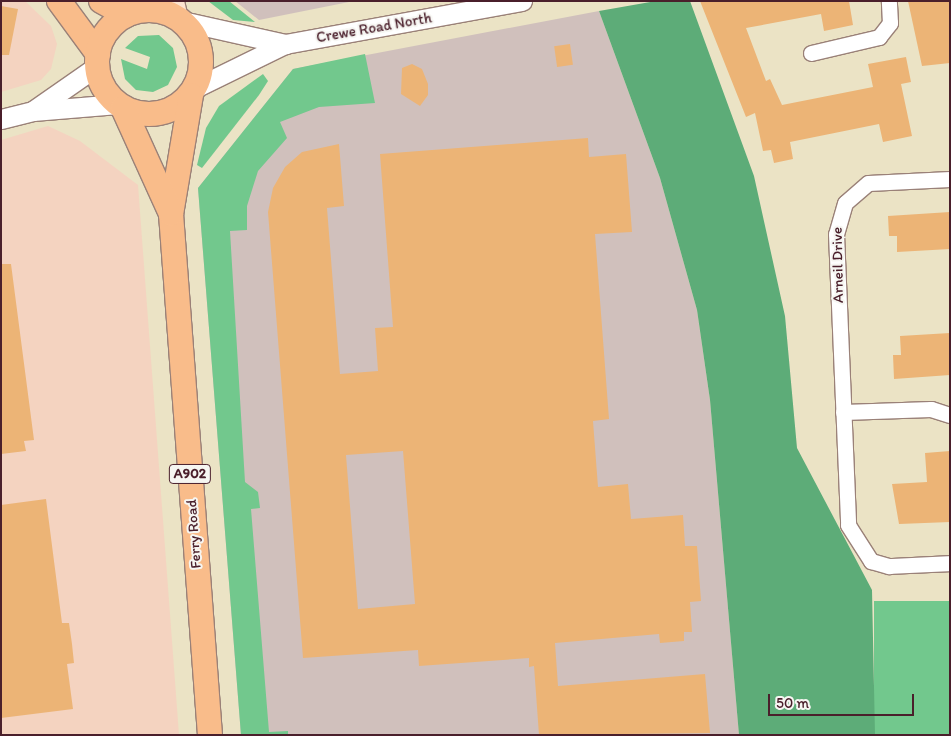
<!DOCTYPE html>
<html>
<head>
<meta charset="utf-8">
<style>
  body { margin:0 }
  #map { position:relative; width:951px; height:736px; overflow:hidden; background:#ebe3c5; font-family:Itim,sans-serif }
  div>[style] { position:absolute }
  [style*='--x'] { left:calc(var(--x)*1px); top:calc(var(--y)*1px); width:calc(var(--w)*1px); rotate:calc(var(--a)*1deg) }
  .built>* { inset:0; background:#f4d3c0 }
  .industrial>* { inset:0; background:#d0c0bc }
  .green>* { inset:0; background:#72c88d; transform-origin:0 0 }
  .forest>* { inset:0; background:#5dac78 }
  .building>* { inset:0; background:#ecb476; transform-origin:0 0 }
  .roads { filter:drop-shadow(1px 0 #9a8178) drop-shadow(-1px 0 #9a8178) drop-shadow(0 1px #9a8178) drop-shadow(0 -1px #9a8178) }
  .minor>* { height:15px; margin:-7.5px; padding:0 7.5px; transform-origin:7.5px; border-radius:7.5px; background:#fff }
  .tertiary>* { height:19px; margin:-9.5px; padding:0 9.5px; transform-origin:9.5px; border-radius:9.5px; background:#fff }
  .secondary>* { height:21px; margin:-10.5px; padding:0 10.5px; transform-origin:10.5px; border-radius:10.5px; background:#fde4d0 }
  .primary>* { height:24px; margin:-12px; padding:0 12px; transform-origin:12px; border-radius:12px; background:#f9bc8a }
  .primary>.ring { margin:-12px; padding:0; box-sizing:content-box; background:none; border:24px solid #f9bc8a; border-radius:50% }
  span { translate:-50% -50%; white-space:nowrap; text-align:center; line-height:1.15; -webkit-text-stroke:4px #f6f6f2; paint-order:stroke }
  .shield-label span { padding:1px 4px; background:#f6f6f2; border:1px solid; border-radius:4px; -webkit-text-stroke-width:0 }
  .shield-label { font-size:14px; color:#4a1f2b; font-weight:700 }
  .street-label { font-size:15px; color:#4a1f2b }
  .frame { position:absolute; inset:0; border:2px solid #4a1f2b; pointer-events:none }
  .scale { position:absolute; left:768px; top:694px; width:146px; height:22px; box-sizing:border-box; border:2px solid #4a1f2b; border-top:0; padding-left:6px; font-size:15px; line-height:18px; white-space:nowrap; color:#4a1f2b; -webkit-text-stroke:4px #f6f6f2; paint-order:stroke }
</style>
</head>
<body>
<div id="map">
  <div class="built">
    <i style="clip-path:polygon(1px 1px,25px 1px,51px 26px,57px 44px,51px 69px,41px 80px,1px 92px)"></i>
    <i style="clip-path:polygon(48px 126px,80px 141px,138px 185px,179px 735px,1px 735px,1px 140px)"></i>
  </div>
  <div class="industrial">
    <i style="clip-path:polygon(235px 1px,354px 1px,259px 20px)"></i>
    <i style="clip-path:polygon(599px 11px,660px 178px,697px 310px,710px 400px,739px 735px,241px 735px,198px 188px,293px 69px)"></i>
  </div>
  <div class="green">
    <i style="clip-path:polygon(208px 1px,229px 1px,255px 22px,233px 20px)"></i>
    <i style="clip-path:polygon(159px 35px,173px 48px,177px 67px,168px 85px,153px 92px,136px 90px,125px 79px,121px 59px,147px 69px,150px 57px,125px 48px,138px 36px)"></i>
    <i style="clip-path:polygon(365px 54px,375px 103px,319px 107px,280px 122px,287px 138px,258px 171px,247px 206px,247px 230px,230px 231px,245px 482px,258px 492px,260px 508px,251px 509px,269px 732px,288px 731px,288px 735px,241px 735px,198px 188px,293px 69px)"></i>
    <i style="clip-path:polygon(263px 74px,268px 81px,259px 95px,202px 168px,197px 165px,206px 128px,219px 106px)"></i>
    <i style="left:950px;top:601px;width:134px;height:76px;rotate:90deg"></i>
  </div>
  <div class="forest">
    <i style="clip-path:polygon(656px 1px,690px 1px,754px 176px,785px 316px,797px 448px,872px 590px,875px 735px,739px 735px,710px 400px,697px 310px,660px 178px,599px 11px)"></i>
  </div>
  <div class="building">
    <i style="clip-path:polygon(700px 1px,849px 1px,853px 25px,824px 31px,821px 14px,746px 28px,766px 81px,770px 79px,782px 105px,873px 87px,868px 64px,906px 57px,911px 82px,901px 84px,912px 136px,883px 142px,879px 124px,790px 142px,793px 159px,774px 163px,771px 150px,763px 151px,755px 113px,746px 117px)"></i>
    <i style="clip-path:polygon(908px 1px,950px 1px,950px 63px,922px 66px)"></i>
    <i style="clip-path:polygon(1px 6px,18px 9px,9px 55px,1px 55px)"></i>
    <i style="left:570px;top:44px;width:21px;height:16px;rotate:82deg"></i>
    <i style="clip-path:polygon(412px 64px,422px 69px,428px 84px,428px 95px,420px 106px,401px 94px,402px 68px)"></i>
    <i style="clip-path:polygon(evenodd,588px 138px,589px 157px,626px 154px,632px 232px,595px 234px,609px 419px,593px 421px,598px 487px,628px 484px,631px 519px,683px 515px,685px 546px,697px 546px,701px 601px,690px 602px,692px 632px,684px 632px,684px 641px,660px 643px,659px 634px,555px 643px,558px 686px,705px 674px,710px 733px,539px 735px,534px 666px,529px 667px,529px 658px,419px 666px,418px 650px,303px 658px,268px 212px,273px 188px,285px 167px,302px 152px,339px 144px,344px 206px,327px 208px,340px 374px,378px 371px,375px 328px,393px 327px,380px 154px,588px 138px,403px 451px,415px 604px,358px 609px,346px 455px,403px 451px)"></i>
    <i style="clip-path:polygon(950px 212px,950px 249px,897px 252px,897px 236px,889px 236px,888px 216px)"></i>
    <i style="clip-path:polygon(1px 264px,11px 264px,34px 440px,24px 441px,26px 451px,1px 454px)"></i>
    <i style="clip-path:polygon(950px 333px,950px 375px,894px 379px,893px 355px,901px 355px,900px 336px)"></i>
    <i style="clip-path:polygon(950px 451px,950px 522px,899px 524px,892px 484px,927px 482px,925px 453px)"></i>
    <i style="clip-path:polygon(46px 499px,62px 623px,69px 623px,72px 644px,74px 663px,67px 664px,73px 709px,1px 718px,1px 505px)"></i>
  </div>
  <div class="roads">
    <div class="minor">
      <i style="--x:811;--y:53;--w:70;--a:-13.2"></i>
      <i style="--x:879;--y:37;--w:18;--a:-52"></i>
      <i style="--x:890;--y:23;--w:22;--a:-93"></i>
      <i style="--x:950;--y:179;--w:82;--a:177.2"></i>
      <i style="--x:868;--y:183;--w:30;--a:139"></i>
      <i style="--x:845;--y:203;--w:32;--a:106"></i>
      <i style="--x:836;--y:234;--w:291;--a:87.6"></i>
      <i style="--x:848;--y:525;--w:43;--a:57.4"></i>
      <i style="--x:871;--y:561;--w:19;--a:16"></i>
      <i style="--x:889;--y:566;--w:61;--a:-2.8"></i>
      <i style="--x:843;--y:412;--w:88;--a:-2"></i>
      <i style="--x:931;--y:409;--w:20;--a:18"></i>
    </div>
    <div class="tertiary">
      <i style="--x:182;--y:21;--w:106;--a:12.6"></i>
      <i style="--x:195;--y:88;--w:100;--a:-26.1"></i>
      <i style="--x:285;--y:44;--w:241;--a:-10.3"></i>
      <i style="--x:34;--y:110;--w:77;--a:-34.9"></i>
      <i style="--x:1;--y:119;--w:33;--a:-14"></i>
      <i style="--x:33;--y:111;--w:85;--a:-4.7"></i>
    </div>
    <div class="secondary">
      <i style="--x:173;--y:1;--w:17;--a:77"></i>
      <i style="--x:134;--y:12;--w:11;--a:-75"></i>
    </div>
    <div class="primary">
      <i style="--x:59;--y:1;--w:66;--a:53.7"></i>
      <i style="--x:101;--y:1;--w:29;--a:29"></i>
      <i class="ring" style="left:97px;top:10px;width:80px;height:80px"></i>
      <i style="--x:191;--y:95;--w:121;--a:99.5"></i>
      <i style="--x:171;--y:214;--w:522;--a:85.72"></i>
      <i style="--x:123;--y:108;--w:116;--a:65.6"></i>
    </div>
  </div>
  <div class="shield-label">
    <span style="left:190px;top:474px">A902</span>
  </div>
  <div class="street-label">
    <span style="left:374px;top:28px;rotate:-10deg">Crewe Road North</span>
    <span style="left:838px;top:265px;rotate:-91deg">Arneil Drive</span>
    <span style="left:194px;top:534px;rotate:-94deg">Ferry Road</span>
  </div>
  <div class="frame"></div>
  <div class="scale">50 m</div>
</div>
</body>
</html>
